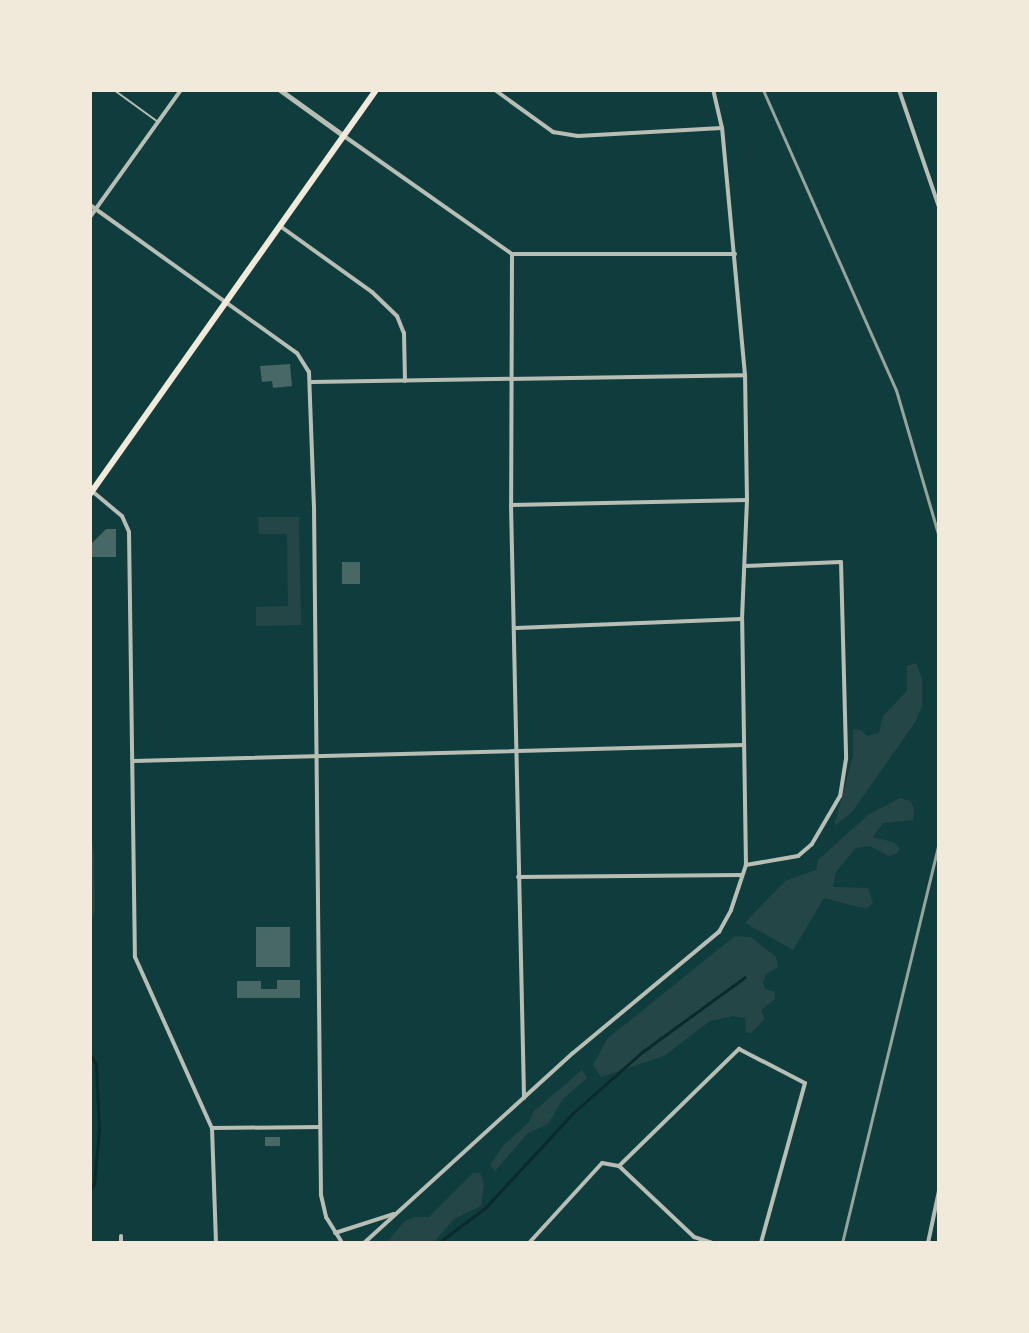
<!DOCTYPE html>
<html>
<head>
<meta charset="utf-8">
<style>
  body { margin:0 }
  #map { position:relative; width:1029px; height:1333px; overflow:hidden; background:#0f3d3e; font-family:"Playfair Display",serif }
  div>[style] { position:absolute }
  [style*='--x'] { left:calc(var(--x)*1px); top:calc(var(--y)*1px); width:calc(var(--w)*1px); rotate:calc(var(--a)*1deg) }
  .green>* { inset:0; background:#244646 }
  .stream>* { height:3px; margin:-1.5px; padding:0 1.5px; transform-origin:1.5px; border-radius:1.5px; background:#0a2a2b }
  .building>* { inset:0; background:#486865; transform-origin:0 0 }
  .service>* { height:2px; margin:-1px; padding:0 1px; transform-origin:1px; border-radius:1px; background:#b8beb3 }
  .minor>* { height:4px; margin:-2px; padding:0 2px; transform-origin:2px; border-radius:2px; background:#b8beb3 }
  .tertiary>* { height:5px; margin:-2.5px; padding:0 2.5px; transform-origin:2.5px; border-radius:2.5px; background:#b8beb3 }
  .primary>* { height:6px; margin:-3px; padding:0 3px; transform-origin:3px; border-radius:3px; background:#f1e9da }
  .rail>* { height:3px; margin:-1.5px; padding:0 1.5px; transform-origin:1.5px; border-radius:1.5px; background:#97a49c }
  span { translate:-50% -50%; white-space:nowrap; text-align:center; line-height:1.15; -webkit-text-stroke:6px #f1e9da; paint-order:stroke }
  .frame { position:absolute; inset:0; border:92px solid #f1e9da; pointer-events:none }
</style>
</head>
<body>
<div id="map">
  <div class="green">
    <i style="clip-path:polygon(258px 517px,299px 517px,301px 625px,256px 626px,256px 607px,288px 606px,287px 534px,259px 534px)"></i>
    <i style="clip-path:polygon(916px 663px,922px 679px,922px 707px,914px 724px,852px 812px,834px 826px,853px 756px,853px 730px,861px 730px,867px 736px,879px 733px,883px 716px,907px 691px,907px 666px)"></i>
    <i style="clip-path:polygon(900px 798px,910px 801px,914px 808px,913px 820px,883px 823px,873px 837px,893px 842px,900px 848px,897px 853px,889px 856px,870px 846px,856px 848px,836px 872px,833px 887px,868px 888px,873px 903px,866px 909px,824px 898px,793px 950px,745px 923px,785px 881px,816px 870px,818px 860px,868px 815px)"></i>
    <i style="clip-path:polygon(90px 835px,94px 853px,95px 911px,90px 922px)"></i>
    <i style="clip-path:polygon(735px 936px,751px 937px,776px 957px,778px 967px,766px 974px,763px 982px,765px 989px,775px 992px,775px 999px,761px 1010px,765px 1019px,751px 1033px,746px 1032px,745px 1018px,733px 1016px,710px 1021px,664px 1056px,601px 1077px,593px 1065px,607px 1039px)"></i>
    <i style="clip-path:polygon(582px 1070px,587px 1078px,563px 1099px,548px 1124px,528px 1133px,495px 1171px,490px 1165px,503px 1146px,529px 1122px,533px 1112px)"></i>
    <i style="clip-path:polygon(473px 1173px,480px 1173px,484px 1184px,481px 1206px,454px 1219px,433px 1243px,386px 1243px,405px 1221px,415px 1217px,429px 1217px)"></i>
  </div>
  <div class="stream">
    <i style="--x:90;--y:1055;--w:11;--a:56"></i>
    <i style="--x:96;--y:1064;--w:65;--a:87.4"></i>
    <i style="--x:99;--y:1129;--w:55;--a:95.2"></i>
    <i style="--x:94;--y:1184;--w:7;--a:124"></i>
    <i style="--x:438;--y:1243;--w:59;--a:-36.7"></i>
    <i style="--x:485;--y:1208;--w:129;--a:-47.2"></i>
    <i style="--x:573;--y:1113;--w:92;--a:-41.5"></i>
    <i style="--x:642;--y:1052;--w:127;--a:-36.1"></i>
  </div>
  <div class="building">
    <i style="clip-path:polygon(290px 364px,292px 386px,273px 388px,272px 381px,262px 382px,260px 366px)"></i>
    <i style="clip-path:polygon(106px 529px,116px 529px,116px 557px,90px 557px,90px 545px)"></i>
    <i style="left:342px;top:562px;width:18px;height:22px"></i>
    <i style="left:256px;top:927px;width:34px;height:40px"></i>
    <i style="clip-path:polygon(277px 980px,300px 980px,300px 998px,237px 998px,237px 981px,261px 981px,261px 989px,277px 989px)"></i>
    <i style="left:265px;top:1137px;width:15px;height:9px"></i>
  </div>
  <div class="service">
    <i style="--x:114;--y:90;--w:54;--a:36"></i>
  </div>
  <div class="minor">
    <i style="--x:495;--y:90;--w:72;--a:35.9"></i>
    <i style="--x:553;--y:132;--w:25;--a:9"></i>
    <i style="--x:578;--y:136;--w:144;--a:-3.2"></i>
    <i style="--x:899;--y:90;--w:124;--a:71.1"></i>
    <i style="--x:344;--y:136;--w:205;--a:35.1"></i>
    <i style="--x:512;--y:254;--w:251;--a:90.2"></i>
    <i style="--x:511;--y:505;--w:593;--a:88.74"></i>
    <i style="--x:90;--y:205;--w:254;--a:35.6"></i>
    <i style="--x:297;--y:353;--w:22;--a:58"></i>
    <i style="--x:309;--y:372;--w:134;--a:87.9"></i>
    <i style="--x:314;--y:506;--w:689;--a:89.42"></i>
    <i style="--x:321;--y:1195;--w:23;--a:77"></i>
    <i style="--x:326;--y:1217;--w:31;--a:58"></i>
    <i style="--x:90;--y:217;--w:156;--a:-54.4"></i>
    <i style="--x:280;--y:226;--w:113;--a:35.7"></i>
    <i style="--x:372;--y:292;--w:35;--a:44"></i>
    <i style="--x:397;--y:316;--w:18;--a:68"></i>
    <i style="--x:404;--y:333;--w:48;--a:88.8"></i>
    <i style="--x:512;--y:254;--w:223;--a:0"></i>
    <i style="--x:311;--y:382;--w:434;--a:-0.9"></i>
    <i style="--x:92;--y:491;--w:39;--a:40"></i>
    <i style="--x:122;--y:516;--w:17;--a:66"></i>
    <i style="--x:129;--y:532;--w:425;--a:89.2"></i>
    <i style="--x:135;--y:957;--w:188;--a:65.8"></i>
    <i style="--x:212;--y:1128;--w:115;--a:88"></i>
    <i style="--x:511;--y:505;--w:236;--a:-1.2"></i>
    <i style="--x:745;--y:566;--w:96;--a:-2.4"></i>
    <i style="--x:841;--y:562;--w:197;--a:88.5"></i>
    <i style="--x:846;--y:759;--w:37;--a:99"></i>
    <i style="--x:840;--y:796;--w:56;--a:120.3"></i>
    <i style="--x:812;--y:844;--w:18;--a:139"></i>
    <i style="--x:798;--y:856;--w:53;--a:170.2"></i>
    <i style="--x:516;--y:628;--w:225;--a:-2.3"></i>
    <i style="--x:133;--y:761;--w:611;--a:-1.5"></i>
    <i style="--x:518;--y:877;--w:223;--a:-0.5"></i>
    <i style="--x:212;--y:1128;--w:108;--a:-0.5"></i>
    <i style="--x:619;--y:1166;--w:103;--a:43.4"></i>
    <i style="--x:694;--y:1237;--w:20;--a:18"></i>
    <i style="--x:335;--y:1233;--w:62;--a:-17.9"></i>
    <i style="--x:121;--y:1236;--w:7;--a:90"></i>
    <i style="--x:364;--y:1243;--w:282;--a:-42.3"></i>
    <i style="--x:573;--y:1053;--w:190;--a:-39.7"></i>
    <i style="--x:719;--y:932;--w:25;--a:-61"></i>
    <i style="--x:731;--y:910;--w:47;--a:-71.6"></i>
    <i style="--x:746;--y:865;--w:246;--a:-90.9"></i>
    <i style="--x:742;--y:619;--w:119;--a:-87.6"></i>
    <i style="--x:747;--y:500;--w:125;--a:-90.9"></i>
    <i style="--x:745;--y:375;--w:248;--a:-95.3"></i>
    <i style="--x:722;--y:128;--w:39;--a:-103"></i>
    <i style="--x:529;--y:1243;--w:108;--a:-47.6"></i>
    <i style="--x:602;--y:1163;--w:17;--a:10"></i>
    <i style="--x:619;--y:1166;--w:168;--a:-44.3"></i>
    <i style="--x:739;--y:1049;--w:74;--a:27.3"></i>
    <i style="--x:805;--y:1083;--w:166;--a:105.4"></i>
    <i style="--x:928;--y:1243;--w:53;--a:-78.1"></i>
  </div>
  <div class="tertiary">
    <i style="--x:280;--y:90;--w:79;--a:35.7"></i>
  </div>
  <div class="primary">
    <i style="--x:90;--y:494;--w:495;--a:-54.7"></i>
  </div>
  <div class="rail">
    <i style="--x:763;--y:90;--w:328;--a:66.1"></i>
    <i style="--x:896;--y:390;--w:153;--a:73.7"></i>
    <i style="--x:842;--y:1243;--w:413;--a:-76.4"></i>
  </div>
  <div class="frame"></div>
</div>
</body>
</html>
